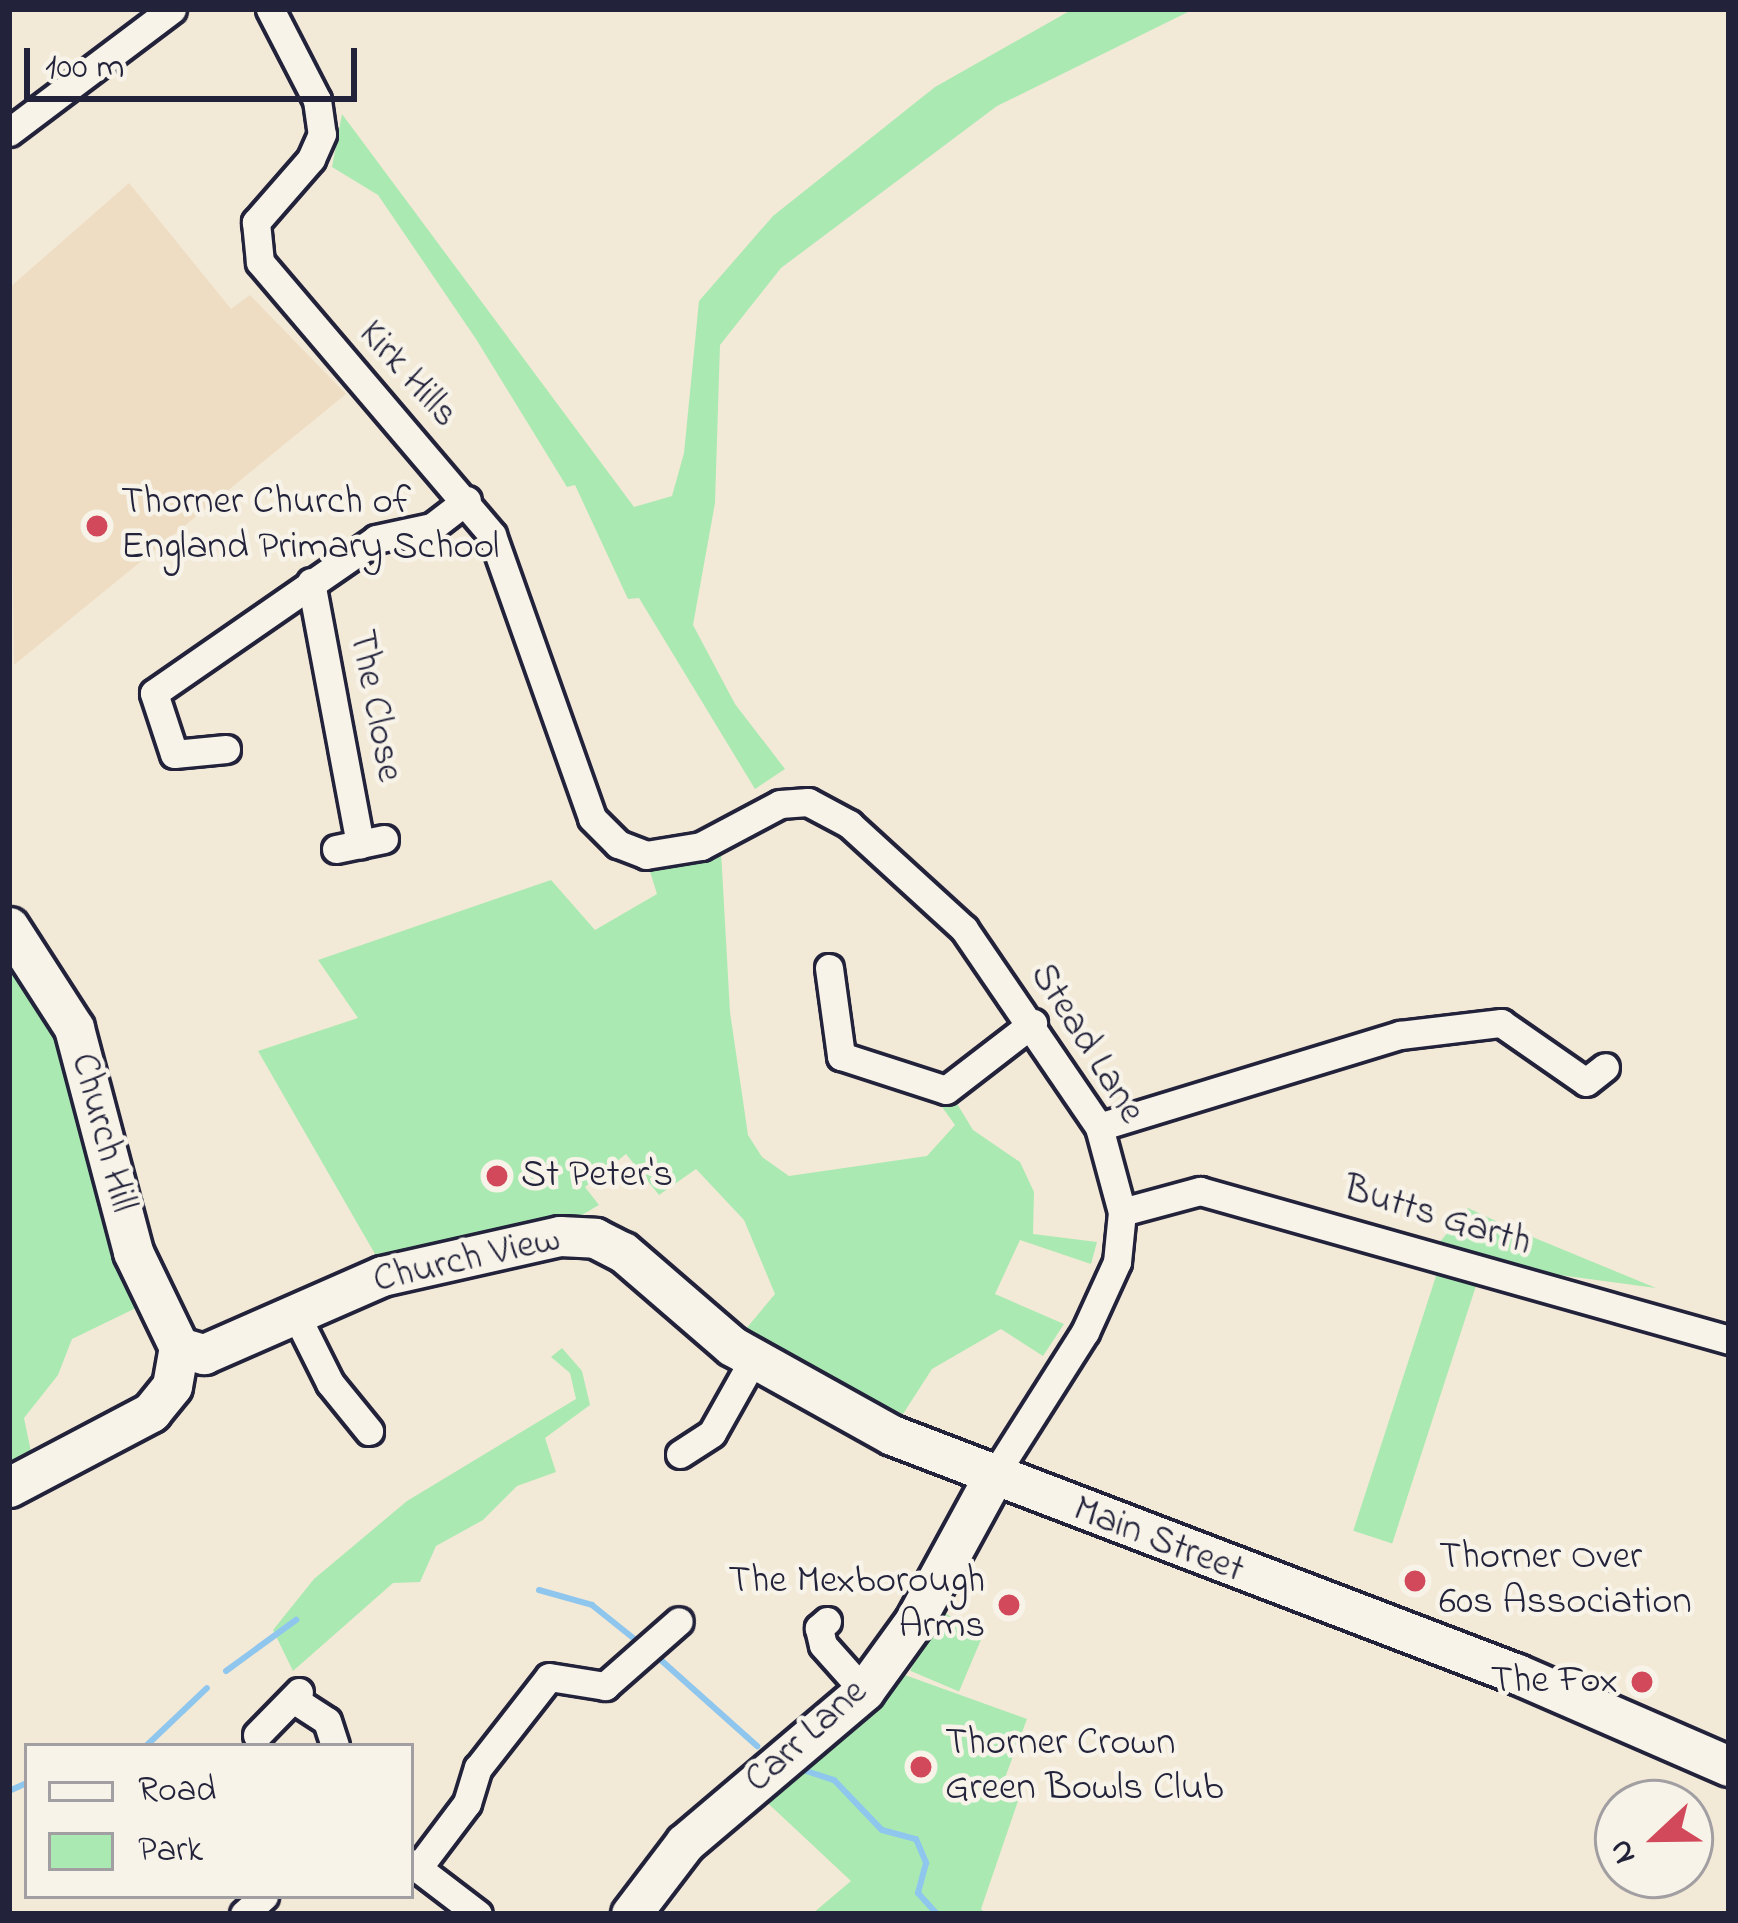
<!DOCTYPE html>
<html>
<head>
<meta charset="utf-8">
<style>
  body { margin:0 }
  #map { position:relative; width:1738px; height:1923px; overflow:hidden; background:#f3e9d7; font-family:"Indie Flower",sans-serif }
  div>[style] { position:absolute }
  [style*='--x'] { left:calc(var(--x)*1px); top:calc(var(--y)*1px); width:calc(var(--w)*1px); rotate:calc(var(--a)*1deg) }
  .built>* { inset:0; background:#eeddc3 }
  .green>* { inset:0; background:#aaeab2; transform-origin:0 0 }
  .stream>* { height:6px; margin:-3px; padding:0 3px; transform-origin:3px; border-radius:3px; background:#8ec6ed }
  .roads { filter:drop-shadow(3px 0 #22223b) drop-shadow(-3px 0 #22223b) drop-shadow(0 3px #22223b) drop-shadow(0 -3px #22223b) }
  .street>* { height:27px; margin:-13.5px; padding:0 13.5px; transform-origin:13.5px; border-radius:13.5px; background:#f7f3e8 }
  .secondary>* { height:39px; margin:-19.5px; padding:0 19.5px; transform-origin:19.5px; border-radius:19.5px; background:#f7f3e8 }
  .dots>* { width:33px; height:33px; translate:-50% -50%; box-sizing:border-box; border:6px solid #f7f3e8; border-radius:50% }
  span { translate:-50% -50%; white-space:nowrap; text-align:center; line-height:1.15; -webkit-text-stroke:9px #f7f3e8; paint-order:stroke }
  .street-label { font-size:39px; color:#22223b }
  .poi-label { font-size:39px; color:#22223b }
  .left { translate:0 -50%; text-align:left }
  .right { translate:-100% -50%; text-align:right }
  .frame { position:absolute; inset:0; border:12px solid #22223b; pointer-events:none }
  .legend { position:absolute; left:24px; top:1743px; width:390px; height:156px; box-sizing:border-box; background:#f7f3e8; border:3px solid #a29fa3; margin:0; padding:15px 21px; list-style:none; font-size:36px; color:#22223b }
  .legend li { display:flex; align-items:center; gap:24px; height:60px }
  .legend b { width:60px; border:3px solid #a29fa3 }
  .north { position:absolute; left:1594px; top:1779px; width:120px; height:120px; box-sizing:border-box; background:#f7f3e8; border:3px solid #a29fa3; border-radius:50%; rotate:248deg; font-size:33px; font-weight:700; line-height:48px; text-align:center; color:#22223b }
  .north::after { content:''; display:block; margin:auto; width:42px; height:54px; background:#d1495b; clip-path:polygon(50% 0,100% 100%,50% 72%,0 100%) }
  .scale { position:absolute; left:24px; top:48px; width:333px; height:54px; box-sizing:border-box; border:6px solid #22223b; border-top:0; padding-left:15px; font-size:36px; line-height:42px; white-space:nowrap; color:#22223b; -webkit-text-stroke:9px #f7f3e8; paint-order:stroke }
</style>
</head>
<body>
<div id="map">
  <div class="built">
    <i style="clip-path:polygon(129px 183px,231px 309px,250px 295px,346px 394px,14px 665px,9px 288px)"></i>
  </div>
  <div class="green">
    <i style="clip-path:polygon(1073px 9px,1194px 9px,997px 106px,781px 268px,720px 345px,715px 503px,693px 625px,735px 704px,785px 769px,755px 789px,639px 598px,628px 599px,575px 485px,567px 487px,476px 339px,378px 195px,332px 167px,342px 114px,634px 507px,672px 496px,684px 453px,699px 301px,773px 216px,935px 87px)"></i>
    <i style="clip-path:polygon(721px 851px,730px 1012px,748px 1135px,762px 1157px,789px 1176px,927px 1156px,955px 1125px,937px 1100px,948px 1089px,973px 1130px,1020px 1162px,1034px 1192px,1033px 1234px,1097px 1242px,1091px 1264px,1020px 1240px,995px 1294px,1064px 1324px,1043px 1356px,1001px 1329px,932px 1369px,903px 1414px,846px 1390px,740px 1336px,775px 1294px,744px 1220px,696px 1169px,659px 1195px,626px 1154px,585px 1187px,599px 1205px,575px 1219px,379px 1261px,258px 1051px,358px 1018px,318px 960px,551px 880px,595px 930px,657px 894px,648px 865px)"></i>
    <i style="clip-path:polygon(22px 964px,58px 1029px,138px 1307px,72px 1339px,58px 1375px,24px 1418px,33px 1461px,9px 1471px,9px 976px)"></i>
    <i style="clip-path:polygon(1468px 1208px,1513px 1229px,1656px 1288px,1499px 1267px,1434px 1249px)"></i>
    <i style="left:1437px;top:1273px;width:41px;height:271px;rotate:18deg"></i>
    <i style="clip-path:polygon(562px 1348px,582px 1371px,590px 1405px,545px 1438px,556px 1472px,517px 1486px,483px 1520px,436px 1546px,420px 1582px,393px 1583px,293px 1671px,273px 1630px,314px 1579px,407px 1501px,576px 1399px,570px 1373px,551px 1357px)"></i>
    <i style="left:936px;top:1610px;width:53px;height:66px;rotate:23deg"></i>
    <i style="clip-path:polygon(891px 1670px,1027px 1719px,1003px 1783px,1019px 1798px,981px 1909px,986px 1914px,812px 1914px,851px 1881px,759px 1795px)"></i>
  </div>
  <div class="stream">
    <i style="--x:539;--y:1590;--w:55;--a:15.8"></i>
    <i style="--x:592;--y:1605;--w:64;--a:38.7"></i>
    <i style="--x:653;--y:1653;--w:140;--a:41.8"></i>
    <i style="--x:226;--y:1671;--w:87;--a:-36.1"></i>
    <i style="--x:146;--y:1746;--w:84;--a:-43.6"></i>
    <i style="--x:797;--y:1768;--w:39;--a:18"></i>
    <i style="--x:834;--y:1780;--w:69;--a:46.2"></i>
    <i style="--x:882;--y:1830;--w:35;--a:15"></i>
    <i style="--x:916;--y:1839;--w:26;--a:67"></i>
    <i style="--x:926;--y:1863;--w:31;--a:105"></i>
    <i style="--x:918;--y:1893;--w:28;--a:48"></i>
    <i style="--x:9;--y:1791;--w:20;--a:-24"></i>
  </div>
  <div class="roads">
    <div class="street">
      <i style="--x:270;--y:9;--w:102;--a:62.7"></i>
      <i style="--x:317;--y:100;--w:34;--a:82"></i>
      <i style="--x:322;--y:134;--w:27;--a:114"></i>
      <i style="--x:311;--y:159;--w:84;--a:131.1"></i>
      <i style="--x:256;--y:222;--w:40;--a:84.3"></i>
      <i style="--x:260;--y:262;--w:358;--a:49.6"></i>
      <i style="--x:492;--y:535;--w:300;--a:70.5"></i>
      <i style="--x:592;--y:818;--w:37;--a:45"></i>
      <i style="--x:618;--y:844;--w:30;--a:21"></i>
      <i style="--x:646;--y:855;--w:56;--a:-9.3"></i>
      <i style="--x:701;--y:846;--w:89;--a:-28"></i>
      <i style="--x:780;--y:804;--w:28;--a:-4"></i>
      <i style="--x:808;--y:802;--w:47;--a:28.2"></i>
      <i style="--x:849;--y:824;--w:156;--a:42.4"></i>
      <i style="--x:964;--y:929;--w:240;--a:55.7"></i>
      <i style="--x:1099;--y:1127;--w:88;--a:74.9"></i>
      <i style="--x:1122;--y:1212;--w:50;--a:95.7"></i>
      <i style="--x:1117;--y:1262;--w:77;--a:114.6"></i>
      <i style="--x:1085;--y:1332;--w:172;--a:122.4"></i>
      <i style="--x:9;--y:132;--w:204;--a:-37"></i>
      <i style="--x:311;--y:582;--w:267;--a:79.4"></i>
      <i style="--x:226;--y:749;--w:52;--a:174.5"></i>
      <i style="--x:174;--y:754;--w:64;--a:-108.2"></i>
      <i style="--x:154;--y:693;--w:270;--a:-34.7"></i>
      <i style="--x:376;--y:539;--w:57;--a:-12.1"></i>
      <i style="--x:432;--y:527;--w:44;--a:-37.6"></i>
      <i style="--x:336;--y:849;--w:49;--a:-11.8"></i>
      <i style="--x:829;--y:968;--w:89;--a:82.2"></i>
      <i style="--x:841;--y:1056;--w:110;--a:17.9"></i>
      <i style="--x:946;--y:1090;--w:110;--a:-37.6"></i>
      <i style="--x:1099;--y:1127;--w:315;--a:-17"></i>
      <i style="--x:1400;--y:1035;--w:102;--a:-6.8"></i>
      <i style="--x:1501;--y:1023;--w:103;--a:34.8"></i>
      <i style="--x:1586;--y:1082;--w:24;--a:-38"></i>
      <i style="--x:1122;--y:1212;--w:81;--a:-15.1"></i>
      <i style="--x:1200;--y:1191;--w:550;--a:15.73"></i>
      <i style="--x:296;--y:1315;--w:76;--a:63.4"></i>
      <i style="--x:330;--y:1383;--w:62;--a:50.9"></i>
      <i style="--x:680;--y:1454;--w:38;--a:-33"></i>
      <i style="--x:712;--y:1433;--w:84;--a:-60.7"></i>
      <i style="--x:827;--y:1621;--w:11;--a:139"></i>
      <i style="--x:819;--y:1628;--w:17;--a:77"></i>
      <i style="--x:823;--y:1645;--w:62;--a:48.3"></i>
      <i style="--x:293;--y:1699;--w:40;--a:32.9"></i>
      <i style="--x:327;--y:1721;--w:26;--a:72"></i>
      <i style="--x:257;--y:1735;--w:60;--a:-45.7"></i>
      <i style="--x:411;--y:1863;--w:84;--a:37.3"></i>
      <i style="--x:418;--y:1868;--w:81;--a:-53"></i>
      <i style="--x:467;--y:1803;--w:37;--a:-73"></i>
      <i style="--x:478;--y:1768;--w:115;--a:-52"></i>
      <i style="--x:549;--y:1677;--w:57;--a:9.1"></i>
      <i style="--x:605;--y:1686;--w:98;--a:-41.3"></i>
      <i style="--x:244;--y:1914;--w:27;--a:-42"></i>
    </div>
    <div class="secondary">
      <i style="--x:9;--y:927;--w:120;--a:57.2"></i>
      <i style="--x:74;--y:1028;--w:232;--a:75.2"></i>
      <i style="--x:133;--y:1252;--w:106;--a:64.2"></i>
      <i style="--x:179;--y:1347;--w:26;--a:16"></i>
      <i style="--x:204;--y:1354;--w:194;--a:-23.7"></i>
      <i style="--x:382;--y:1276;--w:182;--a:-12.7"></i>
      <i style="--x:560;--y:1236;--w:35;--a:3"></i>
      <i style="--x:595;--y:1238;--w:31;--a:27"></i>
      <i style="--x:623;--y:1252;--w:144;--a:40.8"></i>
      <i style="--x:732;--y:1346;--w:183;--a:29.1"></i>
      <i style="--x:892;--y:1435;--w:669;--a:20.93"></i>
      <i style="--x:1517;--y:1674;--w:231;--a:23.5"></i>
      <i style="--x:9;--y:1487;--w:161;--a:-27.8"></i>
      <i style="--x:151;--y:1412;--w:33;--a:-51"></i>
      <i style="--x:172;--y:1386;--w:40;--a:-80"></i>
      <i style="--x:631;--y:1914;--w:89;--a:-52.7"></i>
      <i style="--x:685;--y:1843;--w:235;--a:-40.3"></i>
      <i style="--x:864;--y:1691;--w:85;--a:-54.1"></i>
      <i style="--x:914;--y:1622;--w:165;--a:-61.4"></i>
    </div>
  </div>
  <div class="dots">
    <i style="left:97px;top:526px;background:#d1495b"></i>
    <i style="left:497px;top:1176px;background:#d1495b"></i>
    <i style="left:1415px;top:1581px;background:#d1495b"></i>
    <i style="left:1009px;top:1605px;background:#d1495b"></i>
    <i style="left:1642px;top:1682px;background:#d1495b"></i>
    <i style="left:921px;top:1767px;background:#d1495b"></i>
  </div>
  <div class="street-label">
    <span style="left:407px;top:375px;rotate:48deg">Kirk Hills</span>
    <span style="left:374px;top:706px;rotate:79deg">The Close</span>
    <span style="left:1086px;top:1044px;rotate:58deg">Stead Lane</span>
    <span style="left:102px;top:1133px;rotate:75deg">Church Hill</span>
    <span style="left:1437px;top:1217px;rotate:17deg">Butts Garth</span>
    <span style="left:467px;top:1261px;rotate:-13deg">Church View</span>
    <span style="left:1158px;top:1541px;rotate:21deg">Main Street</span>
    <span style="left:807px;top:1737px;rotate:-42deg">Carr Lane</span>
  </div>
  <div class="poi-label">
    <span class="left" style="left:121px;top:526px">Thorner Church of<br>England Primary School</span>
    <span class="left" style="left:521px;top:1176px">St Peter's</span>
    <span class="left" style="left:1439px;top:1581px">Thorner Over<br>60s Association</span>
    <span class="right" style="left:985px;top:1605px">The Mexborough<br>Arms</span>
    <span class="right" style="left:1618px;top:1682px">The Fox</span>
    <span class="left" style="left:945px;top:1767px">Thorner Crown<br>Green Bowls Club</span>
  </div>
  <div class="frame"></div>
  <ul class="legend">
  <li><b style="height:15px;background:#f7f3e8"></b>Road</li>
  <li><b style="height:33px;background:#aaeab2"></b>Park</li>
  </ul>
  <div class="north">N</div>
  <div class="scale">100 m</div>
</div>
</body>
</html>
